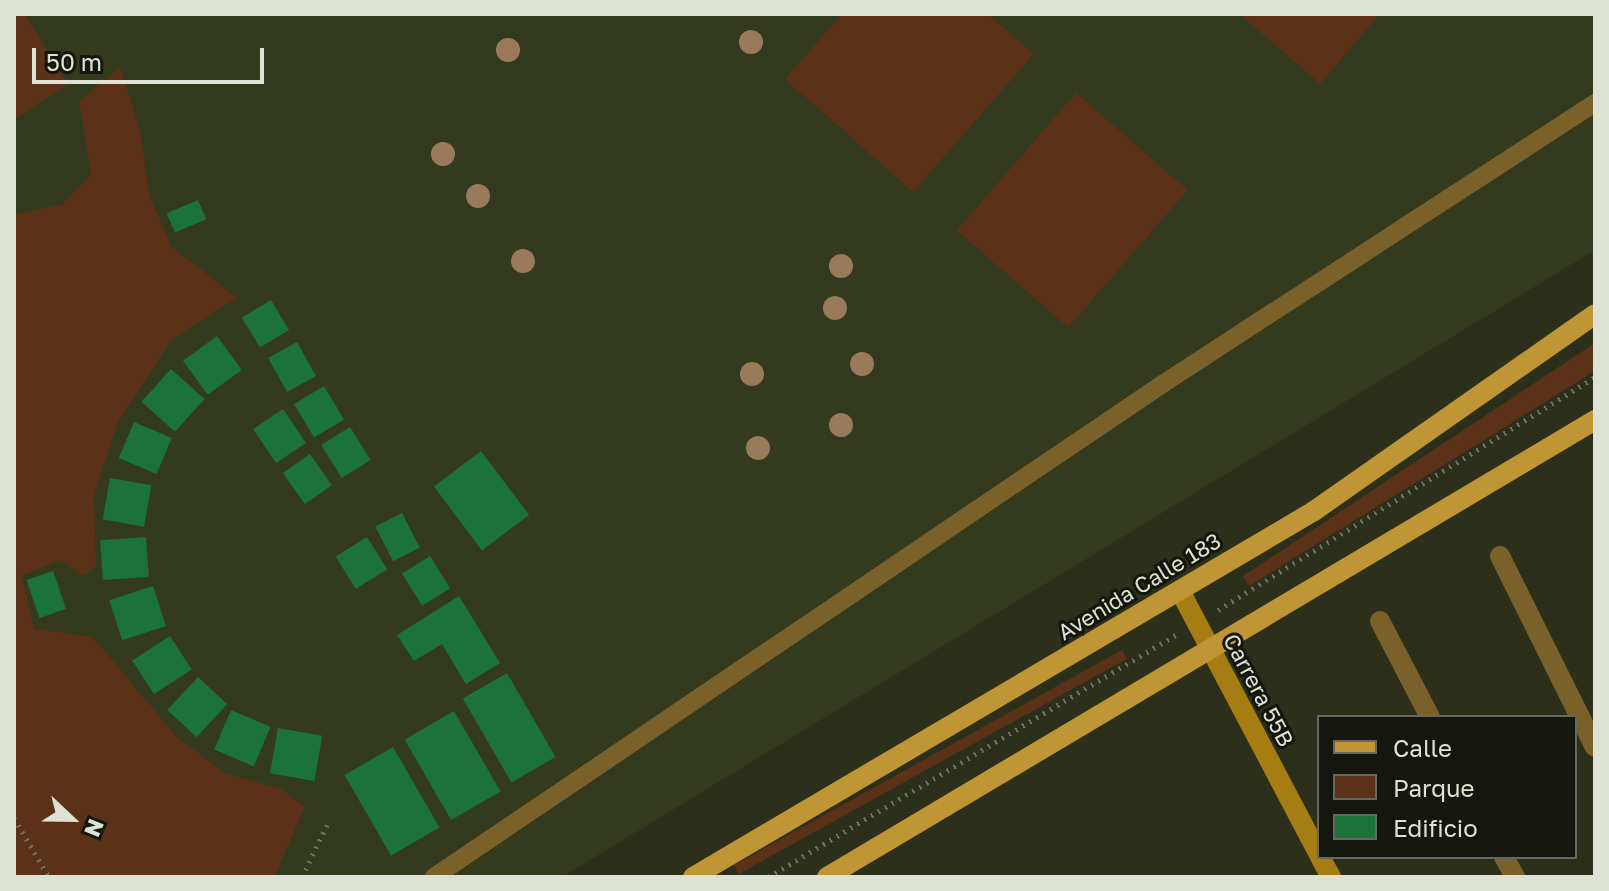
<!DOCTYPE html>
<html>
<head>
<meta charset="utf-8">
<style>
  body { margin:0 }
  #map { position:relative; width:1609px; height:891px; overflow:hidden; background:#2c301b; font-family:"Golos Text",sans-serif }
  div>[style] { position:absolute }
  [style*='--x'] { left:calc(var(--x)*1px); top:calc(var(--y)*1px); width:calc(var(--w)*1px); rotate:calc(var(--a)*1deg) }
  .built>* { inset:0; background:#343a1e }
  .green>* { inset:0; background:#5b3217; transform-origin:0 0 }
  .building>* { inset:0; background:#1c723b; transform-origin:0 0 }
  .path>* { height:5px; margin-top:-2.5px; transform-origin:0; background:repeating-linear-gradient(90deg,#6d715f 0 2px,transparent 0 8px) }
  .lane>* { height:18px; margin:-9px; padding:0 9px; transform-origin:9px; border-radius:9px; background:#7a612a }
  .street>* { height:20px; margin:-10px; padding:0 10px; transform-origin:10px; border-radius:10px; background:#7a612a }
  .secondary>* { height:20px; margin:-10px; padding:0 10px; transform-origin:10px; border-radius:10px; background:#a67d13 }
  .primary>* { height:20px; margin:-10px; padding:0 10px; transform-origin:10px; border-radius:10px; background:#bf9536 }
  .trees>* { width:24px; height:24px; margin:-12px; border-radius:50%; background:#9b7a5c }
  span { translate:-50% -50%; white-space:nowrap; text-align:center; line-height:1.15; -webkit-text-stroke:6px #15170e; paint-order:stroke }
  .street-label { font-size:22px; color:#dee2d5 }
  .frame { position:absolute; inset:0; border:16px solid #dee2d5; pointer-events:none }
  .legend { position:absolute; left:1317px; top:715px; width:260px; height:144px; box-sizing:border-box; background:#15170e; border:2px solid #65685e; margin:0; padding:10px 14px; list-style:none; font-size:24px; color:#dee2d5 }
  .legend li { display:flex; align-items:center; gap:16px; height:40px }
  .legend b { width:40px; border:2px solid #65685e }
  .north { position:absolute; left:32px; top:779px; width:80px; height:80px; -webkit-text-stroke:6px #15170e; paint-order:stroke; rotate:112deg; font-size:22px; font-weight:700; line-height:32px; text-align:center; color:#dee2d5 }
  .north::after { content:''; display:block; margin:auto; width:28px; height:36px; background:#dee2d5; clip-path:polygon(50% 0,100% 100%,50% 72%,0 100%) }
  .scale { position:absolute; left:32px; top:48px; width:232px; height:36px; box-sizing:border-box; border:4px solid #dee2d5; border-top:0; padding-left:10px; font-size:24px; line-height:28px; white-space:nowrap; color:#dee2d5; -webkit-text-stroke:6px #15170e; paint-order:stroke }
</style>
</head>
<body>
<div id="map">
  <div class="built">
    <i style="clip-path:polygon(14px 14px,1595px 14px,1595px 250px,562px 877px,85px 877px,14px 753px)"></i>
  </div>
  <div class="green">
    <i style="clip-path:polygon(14px 14px,25px 14px,68px 85px,14px 119px)"></i>
    <i style="clip-path:polygon(842px 14px,988px 14px,1034px 54px,913px 192px,785px 79px)"></i>
    <i style="clip-path:polygon(1239px 14px,1380px 14px,1320px 84px)"></i>
    <i style="clip-path:polygon(120px 67px,140px 131px,149px 194px,171px 246px,237px 298px,172px 339px,117px 424px,94px 496px,96px 566px,83px 576px,60px 560px,22px 576px,34px 629px,93px 637px,176px 736px,225px 773px,281px 789px,305px 807px,274px 877px,14px 877px,14px 214px,62px 205px,91px 174px,79px 101px)"></i>
    <i style="left:1076px;top:93px;width:148px;height:182px;rotate:41deg"></i>
    <i style="clip-path:polygon(1595px 343px,1595px 371px,1249px 586px,1243px 576px)"></i>
    <i style="left:1122px;top:650px;width:10px;height:444px;rotate:61deg"></i>
  </div>
  <div class="building">
    <i style="left:198px;top:200px;width:21px;height:34px;rotate:67deg"></i>
    <i style="left:271px;top:300px;width:35px;height:34px;rotate:59deg"></i>
    <i style="left:217px;top:336px;width:42px;height:42px;rotate:54deg"></i>
    <i style="left:297px;top:342px;width:39px;height:33px;rotate:61deg"></i>
    <i style="left:171px;top:369px;width:45px;height:44px;rotate:42deg"></i>
    <i style="left:324px;top:386px;width:39px;height:35px;rotate:59deg"></i>
    <i style="left:283px;top:409px;width:41px;height:36px;rotate:56deg"></i>
    <i style="left:134px;top:422px;width:41px;height:39px;rotate:23deg"></i>
    <i style="left:350px;top:427px;width:39px;height:34px;rotate:58deg"></i>
    <i style="left:481px;top:451px;width:80px;height:59px;rotate:53deg"></i>
    <i style="left:310px;top:454px;width:38px;height:33px;rotate:55deg"></i>
    <i style="left:110px;top:478px;width:42px;height:42px;rotate:10deg"></i>
    <i style="left:402px;top:513px;width:39px;height:30px;rotate:63deg"></i>
    <i style="left:146px;top:537px;width:40px;height:46px;rotate:86deg"></i>
    <i style="left:367px;top:537px;width:38px;height:37px;rotate:58deg"></i>
    <i style="left:430px;top:556px;width:38px;height:33px;rotate:58deg"></i>
    <i style="left:53px;top:571px;width:40px;height:28px;rotate:71deg"></i>
    <i style="left:153px;top:586px;width:42px;height:46px;rotate:72deg"></i>
    <i style="clip-path:polygon(459px 596px,500px 663px,466px 684px,442px 644px,414px 661px,397px 635px)"></i>
    <i style="left:170px;top:636px;width:40px;height:45px;rotate:57deg"></i>
    <i style="left:507px;top:673px;width:97px;height:51px;rotate:60deg"></i>
    <i style="left:198px;top:677px;width:40px;height:45px;rotate:43deg"></i>
    <i style="left:231px;top:710px;width:43px;height:43px;rotate:23deg"></i>
    <i style="left:454px;top:711px;width:93px;height:57px;rotate:60deg"></i>
    <i style="left:278px;top:728px;width:45px;height:46px;rotate:10deg"></i>
    <i style="left:393px;top:747px;width:93px;height:56px;rotate:60deg"></i>
  </div>
  <div class="path">
    <i style="--x:1218;--y:610;--w:443;--a:-31.7"></i>
    <i style="--x:14;--y:818;--w:69;--a:59.3"></i>
    <i style="--x:302;--y:877;--w:58;--a:-64.3"></i>
    <i style="--x:768;--y:877;--w:474;--a:-30.7"></i>
  </div>
  <div class="lane">
    <i style="--x:434;--y:877;--w:881;--a:-34.09"></i>
    <i style="--x:1164;--y:383;--w:514;--a:-33.01"></i>
  </div>
  <div class="street">
    <i style="--x:1500;--y:556;--w:213;--a:63.6"></i>
    <i style="--x:1380;--y:621;--w:108;--a:62.5"></i>
    <i style="--x:1504;--y:857;--w:23;--a:61"></i>
  </div>
  <div class="secondary">
    <i style="--x:1180;--y:591;--w:298;--a:62.2"></i>
    <i style="--x:1320;--y:857;--w:23;--a:61"></i>
  </div>
  <div class="primary">
    <i style="--x:693;--y:877;--w:721;--a:-30.51"></i>
    <i style="--x:1314;--y:511;--w:343;--a:-35"></i>
    <i style="--x:827;--y:877;--w:894;--a:-30.75"></i>
  </div>
  <div class="trees">
    <i style="left:751px;top:42px"></i>
    <i style="left:508px;top:50px"></i>
    <i style="left:443px;top:154px"></i>
    <i style="left:478px;top:196px"></i>
    <i style="left:523px;top:261px"></i>
    <i style="left:841px;top:266px"></i>
    <i style="left:835px;top:308px"></i>
    <i style="left:862px;top:364px"></i>
    <i style="left:752px;top:374px"></i>
    <i style="left:841px;top:425px"></i>
    <i style="left:758px;top:448px"></i>
  </div>
  <div class="street-label">
    <span style="left:1139px;top:586px;rotate:-31deg">Avenida Calle 183</span>
    <span style="left:1259px;top:690px;rotate:62deg">Carrera 55B</span>
  </div>
  <div class="frame"></div>
  <ul class="legend">
  <li><b style="height:10px;background:#bf9536"></b>Calle</li>
  <li><b style="height:22px;background:#5b3217"></b>Parque</li>
  <li><b style="height:22px;background:#1c723b"></b>Edificio</li>
  </ul>
  <div class="north">N</div>
  <div class="scale">50 m</div>
</div>
</body>
</html>
